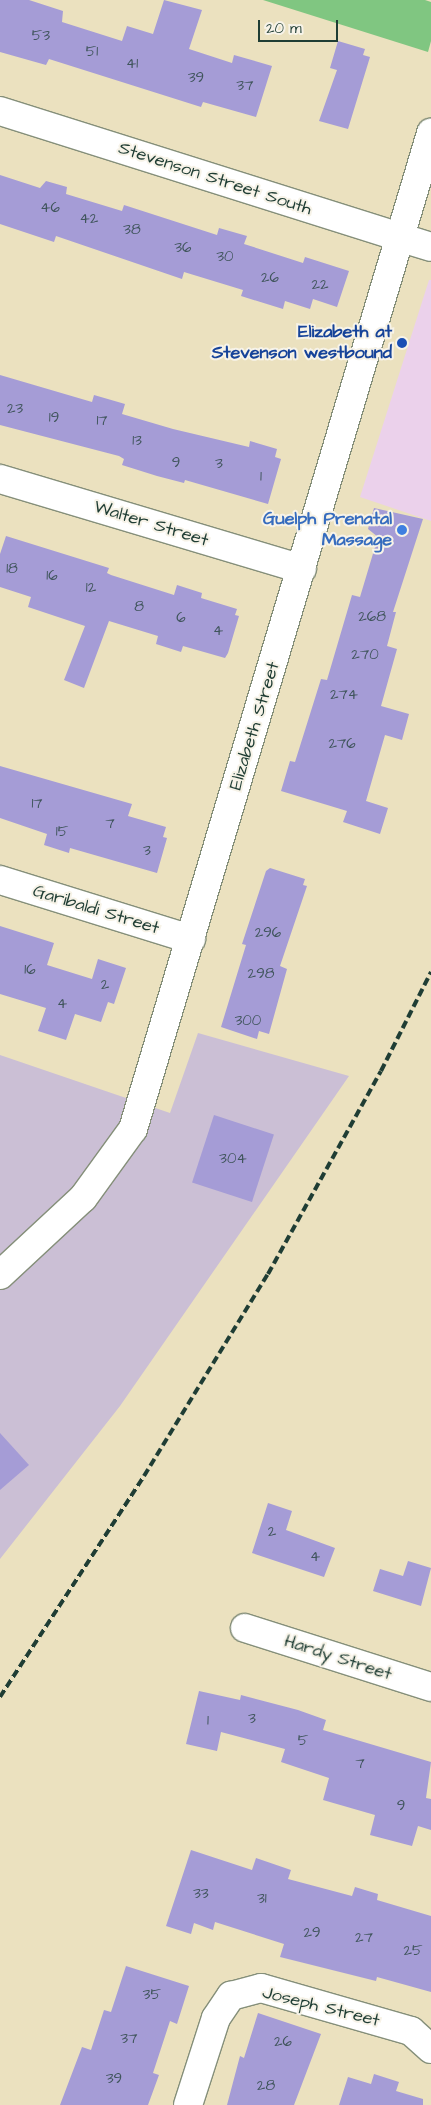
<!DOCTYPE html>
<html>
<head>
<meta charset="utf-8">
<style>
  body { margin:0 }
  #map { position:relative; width:431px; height:2105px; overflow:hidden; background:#ebe1bf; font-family:"Architects Daughter",sans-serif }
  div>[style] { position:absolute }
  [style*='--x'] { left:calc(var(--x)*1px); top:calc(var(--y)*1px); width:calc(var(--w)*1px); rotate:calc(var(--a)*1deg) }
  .built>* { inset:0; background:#ebd1eb }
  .industrial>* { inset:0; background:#cbbfd5 }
  .green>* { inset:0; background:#80c681 }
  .building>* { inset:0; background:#a59cd6; transform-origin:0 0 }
  .roads { filter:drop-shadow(1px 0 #858f7a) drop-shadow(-1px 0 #858f7a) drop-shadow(0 1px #858f7a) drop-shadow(0 -1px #858f7a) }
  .minor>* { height:28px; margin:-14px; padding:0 14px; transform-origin:14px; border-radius:14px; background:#fff }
  .major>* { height:28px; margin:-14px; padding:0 14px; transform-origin:14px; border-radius:14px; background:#fff }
  .rail>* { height:4px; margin-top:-2px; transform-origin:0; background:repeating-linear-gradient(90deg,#1f3d34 0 8px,transparent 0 12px) }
  .dots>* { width:14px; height:14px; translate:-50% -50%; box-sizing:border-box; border:2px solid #f7f3e8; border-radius:50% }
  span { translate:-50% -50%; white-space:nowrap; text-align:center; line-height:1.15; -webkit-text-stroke:4px #f7f3e8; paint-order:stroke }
  .number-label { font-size:15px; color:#40555c }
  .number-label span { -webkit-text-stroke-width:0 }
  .street-label { font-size:18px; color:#1f3d34 }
  .transit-label { font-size:18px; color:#164399; font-weight:700 }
  .right { translate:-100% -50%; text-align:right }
  .shop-label { font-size:18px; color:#366cbe; font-weight:700 }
  .scale { position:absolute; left:258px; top:20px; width:80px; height:22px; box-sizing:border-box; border:2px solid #1f3d34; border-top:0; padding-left:6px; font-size:15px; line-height:18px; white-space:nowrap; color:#1f3d34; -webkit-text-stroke:4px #f7f3e8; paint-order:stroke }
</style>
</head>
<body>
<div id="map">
  <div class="built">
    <i style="clip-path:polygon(429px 280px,431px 280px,431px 521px,360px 497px)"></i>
  </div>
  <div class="industrial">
    <i style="clip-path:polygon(198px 1033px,349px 1076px,120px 1406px,0 1559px,0 1055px,170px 1113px)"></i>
  </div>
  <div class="green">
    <i style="clip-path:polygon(263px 0,425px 0,431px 2px,431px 41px,428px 52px)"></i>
  </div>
  <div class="building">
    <i style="clip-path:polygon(0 0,29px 0,63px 11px,62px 22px,122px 41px,127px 26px,153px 34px,164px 0,202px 10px,189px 49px,232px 63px,234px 55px,272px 66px,256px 117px,203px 102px,201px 107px,49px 59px,46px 65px,0 52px)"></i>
    <i style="clip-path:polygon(338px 41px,365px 49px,363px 55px,370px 57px,348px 129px,319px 121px,337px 70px,330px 68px)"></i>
    <i style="clip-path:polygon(0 175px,40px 188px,46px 181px,67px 187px,66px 194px,122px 211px,124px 205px,217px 235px,219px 228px,247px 236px,244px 244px,303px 263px,305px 257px,349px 271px,337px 307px,313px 299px,310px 309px,285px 301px,283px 309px,241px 296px,243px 290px,184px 272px,182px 279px,56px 236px,54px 242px,0 224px)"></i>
    <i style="clip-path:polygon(0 375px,92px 402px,94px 395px,125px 404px,122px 414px,173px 429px,249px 447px,250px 441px,277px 449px,275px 457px,281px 459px,268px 504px,185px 480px,184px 483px,157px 476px,122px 465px,124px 459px,119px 456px,0 425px)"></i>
    <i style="clip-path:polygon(374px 508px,423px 519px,393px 612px,396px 612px,387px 646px,397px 649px,381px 706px,409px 714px,402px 740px,385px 735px,366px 801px,388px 808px,380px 834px,343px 822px,347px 811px,281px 791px,290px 761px,295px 762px,321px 679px,327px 680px,352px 595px,360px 597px,378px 537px,368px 529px)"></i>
    <i style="clip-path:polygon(6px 536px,109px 568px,107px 573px,111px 575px,174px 595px,177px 585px,202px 593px,201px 598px,237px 609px,235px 615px,239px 616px,228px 653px,225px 658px,183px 646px,181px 652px,156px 644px,158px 636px,109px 621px,84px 688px,64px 680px,85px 626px,28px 607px,31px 597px,0 587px,0 554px)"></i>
    <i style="clip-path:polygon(0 766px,132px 804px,128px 816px,166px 827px,163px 837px,167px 838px,157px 873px,70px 848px,69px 853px,44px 845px,47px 834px,0 818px)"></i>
    <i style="clip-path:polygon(270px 868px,305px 879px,303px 885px,307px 886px,280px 966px,287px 969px,269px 1034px,259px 1031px,257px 1039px,221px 1027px,246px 945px,242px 944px,266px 871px)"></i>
    <i style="clip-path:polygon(0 926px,54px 943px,47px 965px,92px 979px,98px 959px,126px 968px,114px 1004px,108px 1002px,101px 1022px,75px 1014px,66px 1040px,38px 1031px,46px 1008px,0 994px)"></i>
    <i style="left:214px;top:1115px;width:63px;height:71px;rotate:18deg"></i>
    <i style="clip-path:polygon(0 1433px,29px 1465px,0 1490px)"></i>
    <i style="clip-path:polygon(268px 1503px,292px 1511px,286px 1530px,335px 1548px,324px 1577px,252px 1553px)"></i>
    <i style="clip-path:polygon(408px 1561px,431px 1568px,421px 1606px,373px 1591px,380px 1569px,403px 1576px)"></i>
    <i style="clip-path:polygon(199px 1691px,240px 1700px,241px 1695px,298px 1710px,326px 1720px,323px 1730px,431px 1762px,426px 1798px,431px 1799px,431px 1830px,418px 1826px,412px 1846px,370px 1835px,375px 1815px,323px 1800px,329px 1778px,281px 1762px,285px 1749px,221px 1732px,217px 1751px,186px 1744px)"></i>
    <i style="clip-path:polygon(191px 1850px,252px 1870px,256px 1858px,291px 1870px,288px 1879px,352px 1896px,355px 1887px,378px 1894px,377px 1900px,431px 1916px,431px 1992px,377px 1977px,376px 1981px,280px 1957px,284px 1944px,215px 1922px,213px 1930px,194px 1923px,191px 1934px,166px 1926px)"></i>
    <i style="clip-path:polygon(126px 1966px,189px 1986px,177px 2024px,170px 2021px,153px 2073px,159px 2075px,148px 2105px,60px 2105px,82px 2047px,91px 2050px,104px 2010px,111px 2012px)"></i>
    <i style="clip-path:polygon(258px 2013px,321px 2034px,294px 2105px,227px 2105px,240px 2056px,244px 2058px)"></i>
    <i style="clip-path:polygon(374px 2074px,399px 2082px,396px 2091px,423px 2099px,423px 2105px,339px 2105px,348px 2077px,371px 2084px)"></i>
  </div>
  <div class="roads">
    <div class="minor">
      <i style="--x:0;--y:111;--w:422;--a:17.5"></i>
      <i style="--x:0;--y:479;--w:315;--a:16.6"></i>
      <i style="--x:0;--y:880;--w:200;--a:17.2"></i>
      <i style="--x:245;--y:1628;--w:195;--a:17.6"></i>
      <i style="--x:188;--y:2105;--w:91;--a:-72.2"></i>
      <i style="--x:216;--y:2018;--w:27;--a:-56"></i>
      <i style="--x:231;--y:1996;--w:31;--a:-15"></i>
      <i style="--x:261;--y:1988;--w:156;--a:16"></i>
      <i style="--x:411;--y:2031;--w:27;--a:42"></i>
    </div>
    <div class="major">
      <i style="--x:402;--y:238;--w:30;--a:17"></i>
      <i style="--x:0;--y:1275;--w:113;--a:-42.9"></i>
      <i style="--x:83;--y:1198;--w:85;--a:-54.1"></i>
      <i style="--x:133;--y:1129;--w:1040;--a:-73.34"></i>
    </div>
  </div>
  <div class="rail">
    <i style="--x:0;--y:1697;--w:264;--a:-56.9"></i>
    <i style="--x:144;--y:1476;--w:237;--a:-58.5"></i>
    <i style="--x:268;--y:1274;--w:232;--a:-60.9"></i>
    <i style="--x:381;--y:1071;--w:111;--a:-63.2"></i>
  </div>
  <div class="dots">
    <i style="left:402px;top:343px;background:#1a4fb4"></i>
    <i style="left:402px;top:530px;background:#3f7fe0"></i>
  </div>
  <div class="number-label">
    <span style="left:41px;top:36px">53</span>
    <span style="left:92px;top:52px">51</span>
    <span style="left:132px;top:64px">41</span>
    <span style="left:196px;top:78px">39</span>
    <span style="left:245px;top:86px">37</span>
    <span style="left:50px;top:208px">46</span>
    <span style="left:89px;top:219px">42</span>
    <span style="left:132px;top:230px">38</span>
    <span style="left:183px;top:248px">36</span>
    <span style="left:225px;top:257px">30</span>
    <span style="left:270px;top:278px">26</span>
    <span style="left:320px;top:285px">22</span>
    <span style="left:15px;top:409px">23</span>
    <span style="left:54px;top:418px">19</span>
    <span style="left:102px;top:421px">17</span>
    <span style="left:137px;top:441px">13</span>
    <span style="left:176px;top:463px">9</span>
    <span style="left:219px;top:464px">3</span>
    <span style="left:261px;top:477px">1</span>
    <span style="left:12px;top:569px">18</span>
    <span style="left:52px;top:576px">16</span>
    <span style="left:91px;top:588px">12</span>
    <span style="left:139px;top:607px">8</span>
    <span style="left:372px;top:617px">268</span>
    <span style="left:181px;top:618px">6</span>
    <span style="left:218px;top:631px">4</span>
    <span style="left:365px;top:655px">270</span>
    <span style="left:344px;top:695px">274</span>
    <span style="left:342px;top:744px">276</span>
    <span style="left:37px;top:804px">17</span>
    <span style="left:110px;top:824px">7</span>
    <span style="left:62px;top:832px">15</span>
    <span style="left:147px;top:851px">3</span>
    <span style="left:268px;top:933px">296</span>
    <span style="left:30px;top:970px">16</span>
    <span style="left:261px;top:974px">298</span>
    <span style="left:105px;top:985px">2</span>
    <span style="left:62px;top:1004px">4</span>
    <span style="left:248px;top:1021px">300</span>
    <span style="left:233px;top:1159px">304</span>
    <span style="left:272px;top:1532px">2</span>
    <span style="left:315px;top:1557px">4</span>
    <span style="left:252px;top:1719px">3</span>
    <span style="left:208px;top:1721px">1</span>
    <span style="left:303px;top:1741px">5</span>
    <span style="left:360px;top:1764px">7</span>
    <span style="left:401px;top:1806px">9</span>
    <span style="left:201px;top:1894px">33</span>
    <span style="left:262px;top:1899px">31</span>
    <span style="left:312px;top:1933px">29</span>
    <span style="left:364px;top:1938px">27</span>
    <span style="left:413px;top:1951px">25</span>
    <span style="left:152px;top:1995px">35</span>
    <span style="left:129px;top:2039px">37</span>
    <span style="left:283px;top:2042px">26</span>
    <span style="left:114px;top:2079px">39</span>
    <span style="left:266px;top:2086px">28</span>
  </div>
  <div class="street-label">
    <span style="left:215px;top:179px;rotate:18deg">Stevenson Street South</span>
    <span style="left:151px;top:524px;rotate:17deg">Walter Street</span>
    <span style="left:255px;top:726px;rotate:-73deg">Elizabeth Street</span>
    <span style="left:96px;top:910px;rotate:17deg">Garibaldi Street</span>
    <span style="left:338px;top:1658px;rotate:18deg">Hardy Street</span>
    <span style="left:321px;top:2007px;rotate:14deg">Joseph Street</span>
  </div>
  <div class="transit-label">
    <span class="right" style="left:392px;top:343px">Elizabeth at<br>Stevenson westbound</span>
  </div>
  <div class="shop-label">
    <span class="right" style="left:392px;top:530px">Guelph Prenatal<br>Massage</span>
  </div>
  <div class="scale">20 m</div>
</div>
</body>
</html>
